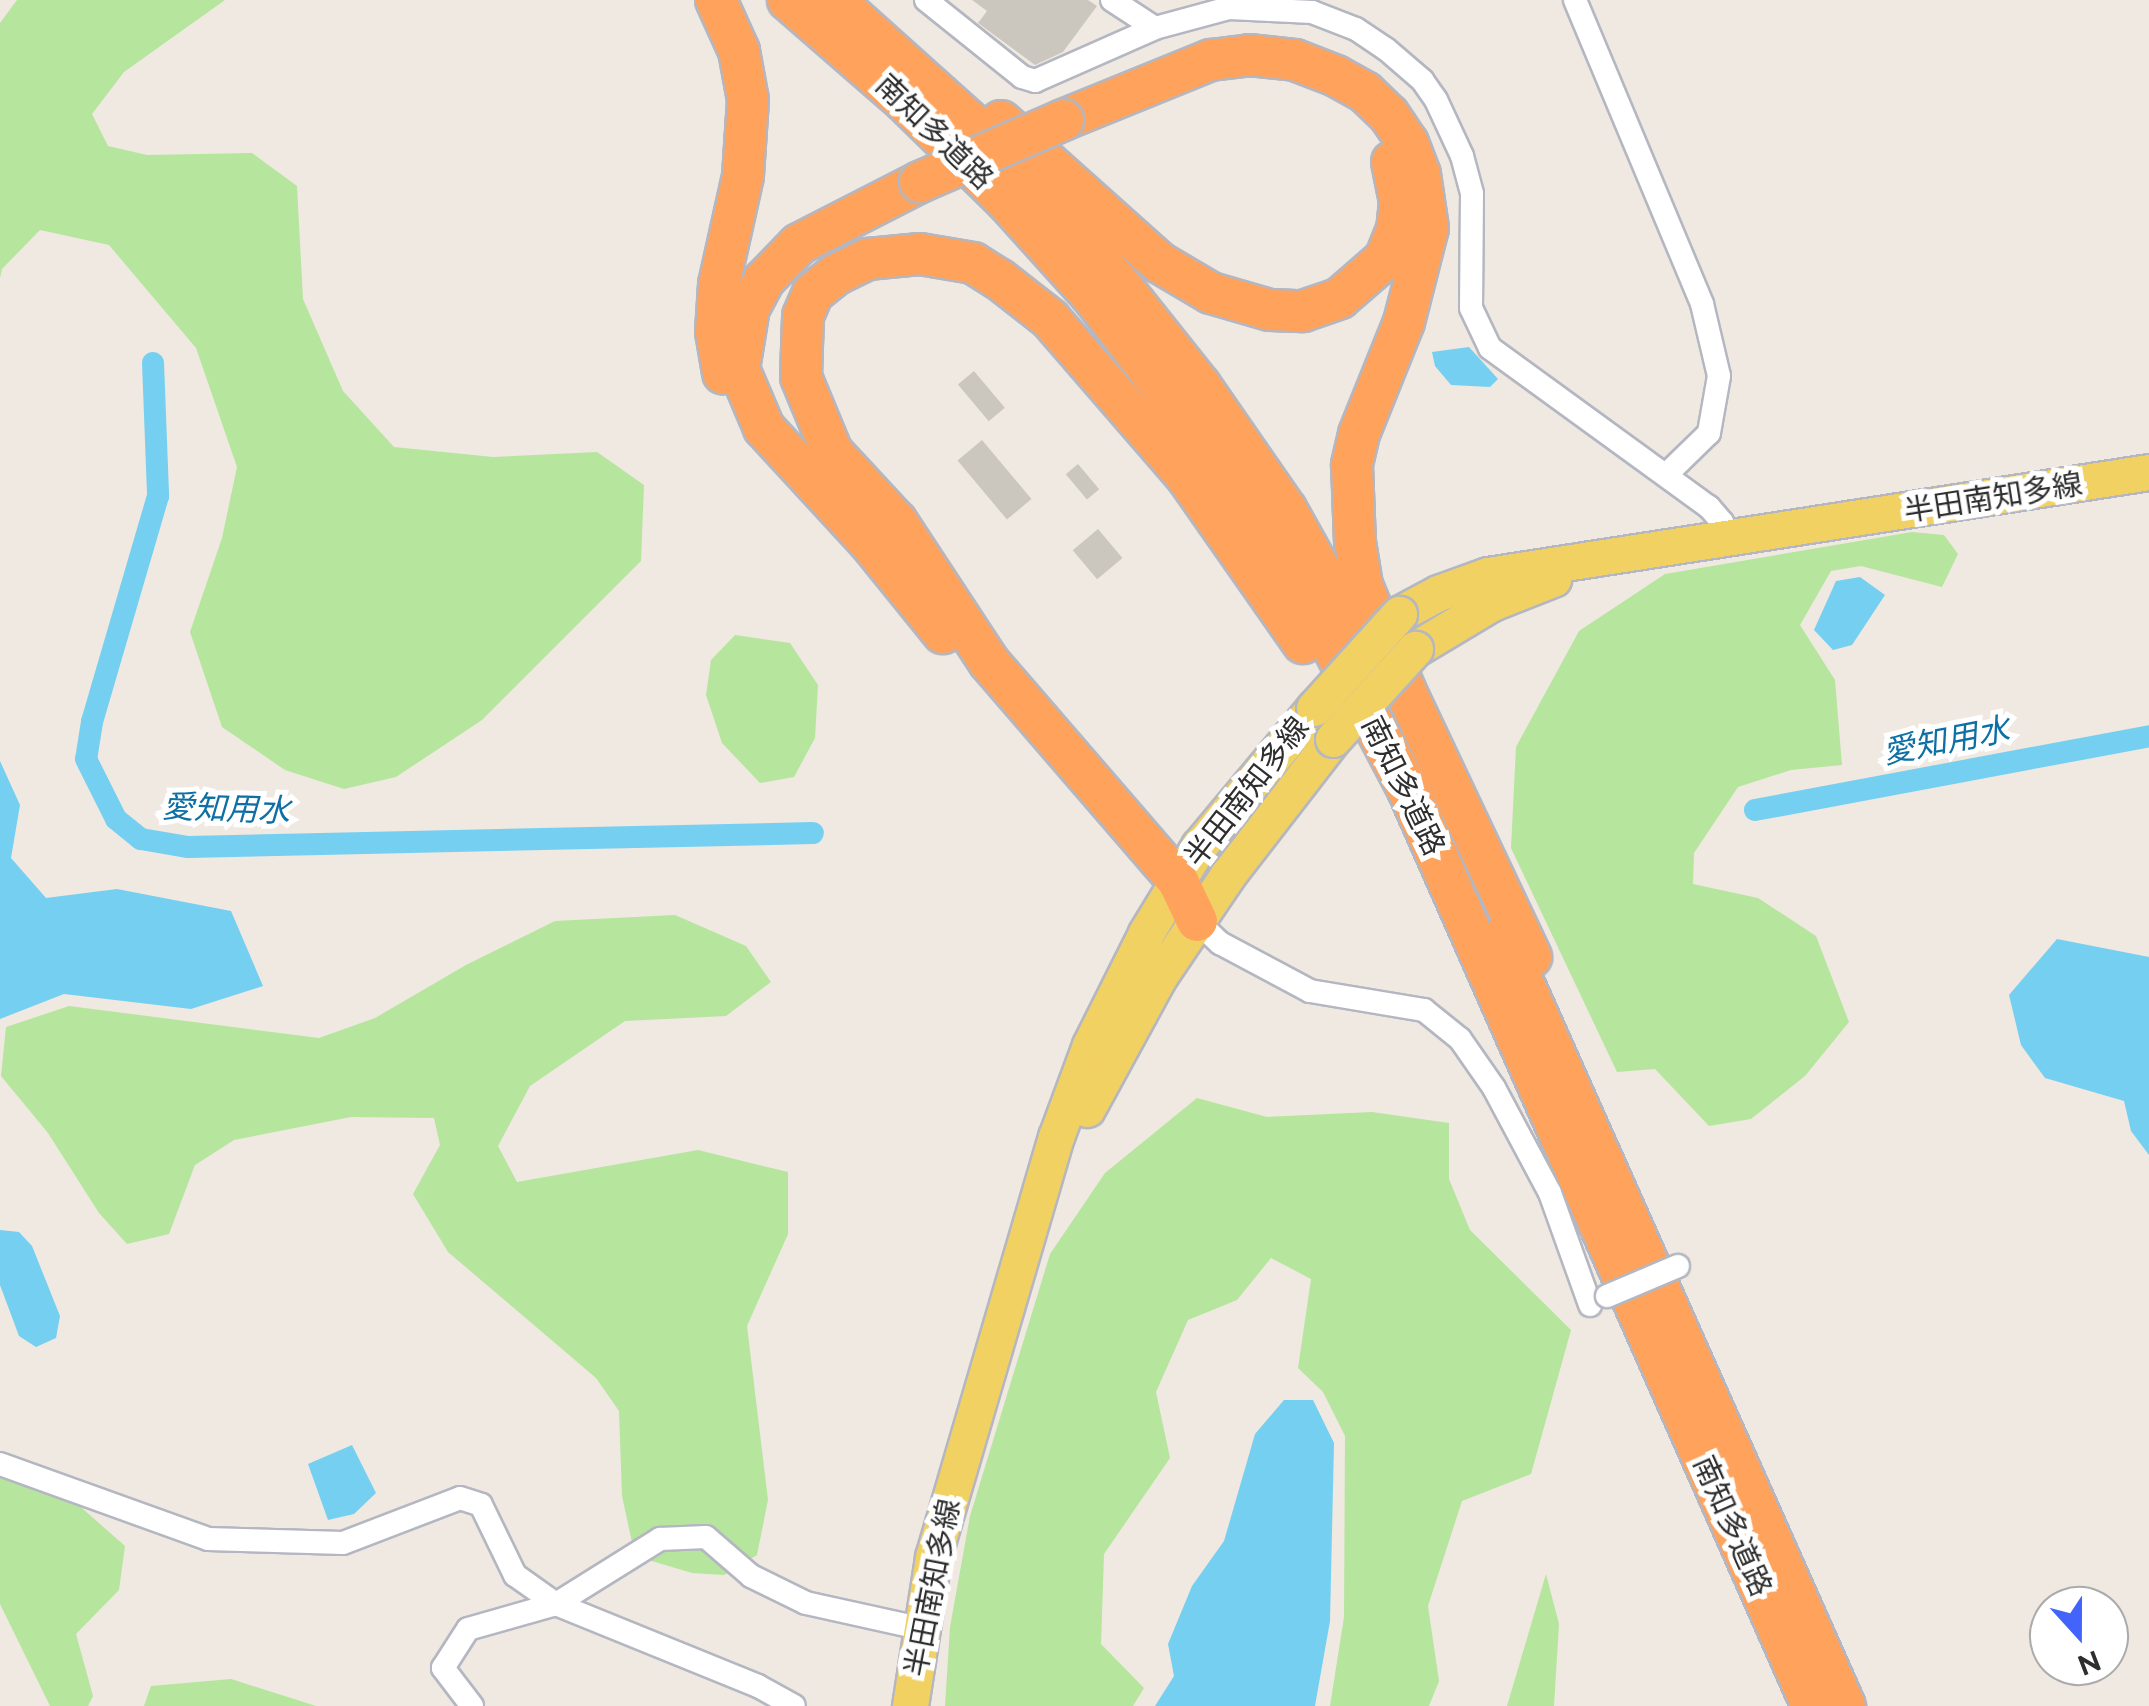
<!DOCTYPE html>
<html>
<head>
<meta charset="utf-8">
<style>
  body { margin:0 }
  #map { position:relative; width:2149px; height:1706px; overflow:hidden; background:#efe9e1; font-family:Raleway,"Noto Sans JP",sans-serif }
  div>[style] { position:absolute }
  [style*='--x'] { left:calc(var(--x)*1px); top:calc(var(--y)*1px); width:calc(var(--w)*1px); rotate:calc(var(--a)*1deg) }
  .green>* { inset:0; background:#b6e59e }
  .water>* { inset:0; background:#75cff0 }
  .canal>* { height:22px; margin:-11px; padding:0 11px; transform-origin:11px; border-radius:11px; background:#75cff0 }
  .building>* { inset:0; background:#cbc7bf; transform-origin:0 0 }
  .roads { filter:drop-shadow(2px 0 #b4b7c1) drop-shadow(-2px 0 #b4b7c1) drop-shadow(0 2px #b4b7c1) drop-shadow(0 -2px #b4b7c1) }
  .street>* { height:22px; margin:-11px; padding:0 11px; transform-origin:11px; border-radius:11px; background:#fff }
  .primary>* { height:35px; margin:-17.5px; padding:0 17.5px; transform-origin:17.5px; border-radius:17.5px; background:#f2d163 }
  .highway>* { height:40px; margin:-20px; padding:0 20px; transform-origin:20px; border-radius:20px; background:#ffa35c }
  .bridges { filter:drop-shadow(2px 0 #b4b7c1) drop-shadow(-2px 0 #b4b7c1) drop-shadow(0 2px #b4b7c1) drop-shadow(0 -2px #b4b7c1) }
  .street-bridge>* { height:22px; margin:-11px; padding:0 11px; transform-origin:11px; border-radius:11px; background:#fff }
  .primary-bridge>* { height:35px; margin:-17.5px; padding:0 17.5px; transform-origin:17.5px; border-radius:17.5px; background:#f2d163 }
  .highway-bridge>* { height:40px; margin:-20px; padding:0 20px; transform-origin:20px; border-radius:20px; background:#ffa35c }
  span { translate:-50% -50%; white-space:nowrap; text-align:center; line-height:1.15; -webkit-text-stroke:10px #fff; paint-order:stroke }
  .street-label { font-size:30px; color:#2e2e2e }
  .water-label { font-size:32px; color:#0d6fa3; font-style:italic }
  .north { position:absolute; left:2029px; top:1586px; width:100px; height:100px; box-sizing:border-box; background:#fff; border:2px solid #ababab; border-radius:50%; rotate:159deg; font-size:28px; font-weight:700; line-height:40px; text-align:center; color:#2e2e2e }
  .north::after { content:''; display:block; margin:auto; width:35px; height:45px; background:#4264fb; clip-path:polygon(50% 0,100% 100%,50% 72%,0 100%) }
</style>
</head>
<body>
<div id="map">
  <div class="green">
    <i style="clip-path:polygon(17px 0,225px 0,124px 72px,92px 114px,108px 146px,147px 155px,252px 153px,297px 186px,303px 299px,343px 391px,394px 447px,493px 457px,597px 452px,644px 485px,641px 561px,482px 720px,396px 777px,344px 789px,285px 770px,222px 727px,190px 632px,222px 538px,237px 467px,196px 348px,109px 245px,40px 230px,2px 269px,0 278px,0 23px)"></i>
    <i style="clip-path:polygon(1912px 532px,1944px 535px,1958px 554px,1942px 587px,1861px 566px,1831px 571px,1800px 625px,1835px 680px,1842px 765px,1791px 770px,1738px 787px,1694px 853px,1693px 884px,1758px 898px,1816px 936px,1849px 1022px,1805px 1076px,1751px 1119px,1709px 1126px,1655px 1069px,1617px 1072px,1511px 848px,1516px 747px,1579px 631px,1665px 574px)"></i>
    <i style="clip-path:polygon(735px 635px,790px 643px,818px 685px,815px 738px,794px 777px,760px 783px,722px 743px,706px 695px,711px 660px)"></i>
    <i style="clip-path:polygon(675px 915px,746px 946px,771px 982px,726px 1016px,625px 1021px,530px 1086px,498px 1146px,517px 1182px,698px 1150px,788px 1172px,788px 1234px,747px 1326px,768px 1500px,757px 1555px,724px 1575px,692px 1573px,635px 1556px,622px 1496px,619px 1411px,596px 1378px,448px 1252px,413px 1194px,440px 1145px,434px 1118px,351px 1117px,234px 1140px,195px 1165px,169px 1234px,127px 1244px,99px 1213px,48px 1133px,1px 1076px,6px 1027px,69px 1006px,319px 1038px,375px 1018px,466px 965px,555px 921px)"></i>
    <i style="clip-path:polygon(1197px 1098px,1267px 1117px,1372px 1112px,1449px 1123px,1449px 1179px,1470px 1230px,1571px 1330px,1531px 1474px,1462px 1501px,1428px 1606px,1439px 1681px,1429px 1706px,1330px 1706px,1344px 1617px,1345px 1436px,1323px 1392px,1298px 1368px,1311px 1279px,1271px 1258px,1237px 1300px,1188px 1320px,1156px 1392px,1170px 1458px,1104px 1554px,1101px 1644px,1144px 1688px,1133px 1706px,945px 1706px,950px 1627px,970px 1516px,1050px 1254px,1105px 1173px)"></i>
    <i style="clip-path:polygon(0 1474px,75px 1502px,125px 1546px,119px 1590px,76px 1634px,93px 1696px,88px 1706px,50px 1706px,0 1604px)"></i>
    <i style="clip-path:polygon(1546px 1574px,1559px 1624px,1554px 1706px,1507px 1706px)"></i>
    <i style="clip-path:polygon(231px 1679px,316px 1706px,144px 1706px,151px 1686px)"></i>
  </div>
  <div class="water">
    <i style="clip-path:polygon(1469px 347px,1498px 379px,1490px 387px,1451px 385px,1435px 366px,1432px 352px)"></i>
    <i style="clip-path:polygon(1860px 577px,1885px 595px,1852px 645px,1833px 650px,1814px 630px,1836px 581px)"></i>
    <i style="clip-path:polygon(0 761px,20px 805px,11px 858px,46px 898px,117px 889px,231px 911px,263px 986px,191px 1009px,64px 994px,0 1019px)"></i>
    <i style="clip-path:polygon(2057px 939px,2149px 957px,2149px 1155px,2131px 1131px,2124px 1101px,2045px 1078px,2021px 1045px,2009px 995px)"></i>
    <i style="clip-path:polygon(0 1230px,19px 1232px,32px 1246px,60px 1316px,56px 1338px,36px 1347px,19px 1336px,0 1285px)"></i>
    <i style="clip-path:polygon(1284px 1400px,1313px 1400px,1334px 1443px,1330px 1621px,1315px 1706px,1155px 1706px,1174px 1676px,1168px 1644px,1192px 1586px,1224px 1541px,1255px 1434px)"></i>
    <i style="clip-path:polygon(352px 1445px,376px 1493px,354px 1514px,328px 1520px,308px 1464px)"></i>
  </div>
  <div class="canal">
    <i style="--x:153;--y:363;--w:133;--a:87.8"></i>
    <i style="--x:158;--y:496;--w:235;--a:106.3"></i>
    <i style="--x:92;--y:722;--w:37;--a:99"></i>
    <i style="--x:86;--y:759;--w:67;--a:63.4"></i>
    <i style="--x:116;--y:819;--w:32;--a:39"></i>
    <i style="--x:141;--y:839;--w:48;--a:9.7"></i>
    <i style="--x:188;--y:847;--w:625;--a:-1.28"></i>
    <i style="--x:1755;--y:810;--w:401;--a:-10.6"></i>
  </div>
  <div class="building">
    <i style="clip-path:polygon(972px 0,1088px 0,1097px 6px,1063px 52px,1035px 65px,978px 23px,987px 11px)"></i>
    <i style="left:974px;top:371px;width:48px;height:21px;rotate:50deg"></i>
    <i style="left:982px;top:440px;width:77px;height:32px;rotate:50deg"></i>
    <i style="left:1078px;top:464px;width:33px;height:16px;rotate:50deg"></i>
    <i style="left:1098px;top:529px;width:38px;height:33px;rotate:50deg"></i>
  </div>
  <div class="roads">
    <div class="street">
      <i style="--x:926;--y:0;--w:123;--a:38.7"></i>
      <i style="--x:1022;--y:77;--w:14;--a:17"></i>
      <i style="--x:1035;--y:81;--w:131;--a:-23.8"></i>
      <i style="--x:1155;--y:28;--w:77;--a:-15.1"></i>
      <i style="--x:1229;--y:8;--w:83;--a:2.8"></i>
      <i style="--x:1312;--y:12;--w:47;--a:21.1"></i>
      <i style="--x:1356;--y:29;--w:36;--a:34"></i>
      <i style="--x:1386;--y:49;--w:48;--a:40.7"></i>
      <i style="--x:1422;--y:80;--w:24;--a:55"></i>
      <i style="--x:1436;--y:100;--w:62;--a:65.1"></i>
      <i style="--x:1462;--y:156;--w:39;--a:75"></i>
      <i style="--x:1472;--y:194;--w:114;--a:90.5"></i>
      <i style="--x:1471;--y:308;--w:44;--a:64.6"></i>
      <i style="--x:1490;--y:348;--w:271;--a:36"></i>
      <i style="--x:1709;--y:507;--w:20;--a:49"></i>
      <i style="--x:1722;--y:522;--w:18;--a:74"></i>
      <i style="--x:1112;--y:0;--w:51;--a:33.1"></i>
      <i style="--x:1575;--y:0;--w:329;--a:67.3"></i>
      <i style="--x:1702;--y:304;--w:74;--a:76.7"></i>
      <i style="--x:1719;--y:376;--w:58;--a:100"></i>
      <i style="--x:1709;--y:433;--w:60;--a:135.7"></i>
      <i style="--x:1197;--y:921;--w:32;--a:44"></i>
      <i style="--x:1220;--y:943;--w:102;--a:28.1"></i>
      <i style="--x:1310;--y:991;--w:116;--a:9.5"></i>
      <i style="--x:1424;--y:1010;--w:46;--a:38.9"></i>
      <i style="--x:1460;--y:1039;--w:60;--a:55.2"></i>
      <i style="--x:1494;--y:1088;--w:119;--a:61.9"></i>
      <i style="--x:1550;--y:1193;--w:119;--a:70.3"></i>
      <i style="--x:0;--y:1464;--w:221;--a:19.8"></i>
      <i style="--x:208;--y:1539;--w:135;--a:1.7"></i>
      <i style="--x:343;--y:1543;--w:125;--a:-21"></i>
      <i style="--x:460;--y:1498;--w:22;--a:18"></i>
      <i style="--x:481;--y:1505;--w:78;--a:64.1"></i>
      <i style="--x:515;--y:1575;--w:50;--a:35.3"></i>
      <i style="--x:556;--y:1604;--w:218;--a:22.1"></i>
      <i style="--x:758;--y:1686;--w:41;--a:29.1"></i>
      <i style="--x:472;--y:1706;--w:48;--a:-127.3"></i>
      <i style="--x:443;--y:1668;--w:46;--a:-57.3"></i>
      <i style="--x:468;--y:1629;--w:91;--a:-15.9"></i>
      <i style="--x:556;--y:1604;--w:123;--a:-32"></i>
      <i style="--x:660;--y:1539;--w:46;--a:-2.5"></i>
      <i style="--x:706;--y:1537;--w:60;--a:40.9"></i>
      <i style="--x:751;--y:1576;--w:61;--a:26.1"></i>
      <i style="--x:806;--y:1603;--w:120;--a:12.5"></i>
    </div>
    <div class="primary">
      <i style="--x:1399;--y:614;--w:44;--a:-28.3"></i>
      <i style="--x:1438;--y:593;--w:53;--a:-19.8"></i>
      <i style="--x:1488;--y:575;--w:669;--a:-8.86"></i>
      <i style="--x:1415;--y:649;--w:90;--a:-30.9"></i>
      <i style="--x:1492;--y:603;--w:66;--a:-21.5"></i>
      <i style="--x:1087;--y:1109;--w:150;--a:-61.4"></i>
      <i style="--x:1159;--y:977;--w:122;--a:-56"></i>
      <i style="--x:1227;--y:876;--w:173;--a:-52.3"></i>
      <i style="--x:910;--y:1706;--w:151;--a:-81.2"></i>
      <i style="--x:933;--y:1557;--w:438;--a:-73.7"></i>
      <i style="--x:1056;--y:1137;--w:98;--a:-69.7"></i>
      <i style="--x:1090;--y:1045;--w:125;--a:-63.4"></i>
      <i style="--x:1146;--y:933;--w:102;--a:-58.7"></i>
      <i style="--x:1199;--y:846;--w:180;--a:-50.2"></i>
    </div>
    <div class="highway">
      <i style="--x:716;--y:0;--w:56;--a:65.7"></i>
      <i style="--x:739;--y:51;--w:50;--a:79.6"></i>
      <i style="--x:748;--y:100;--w:76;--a:93.8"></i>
      <i style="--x:743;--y:176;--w:111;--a:102.5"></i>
      <i style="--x:719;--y:284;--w:48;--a:93.6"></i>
      <i style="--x:716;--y:332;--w:42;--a:80.3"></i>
      <i style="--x:788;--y:0;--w:151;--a:41"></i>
      <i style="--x:902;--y:99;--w:147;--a:44.4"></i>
      <i style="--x:1007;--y:202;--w:127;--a:47.9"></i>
      <i style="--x:1092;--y:296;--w:136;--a:52.5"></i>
      <i style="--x:1175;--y:404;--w:258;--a:56.4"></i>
      <i style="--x:1318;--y:619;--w:193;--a:62.2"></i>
      <i style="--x:1408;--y:790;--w:1001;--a:66.2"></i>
      <i style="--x:834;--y:0;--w:198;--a:41.9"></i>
      <i style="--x:981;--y:132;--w:197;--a:47.5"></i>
      <i style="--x:1114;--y:277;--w:138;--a:51.5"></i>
      <i style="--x:1200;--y:385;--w:151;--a:55.3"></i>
      <i style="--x:1286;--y:509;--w:197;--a:60.8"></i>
      <i style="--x:1063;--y:120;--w:160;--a:-22.1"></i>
      <i style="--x:1211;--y:60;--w:38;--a:-7"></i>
      <i style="--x:1249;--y:55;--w:46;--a:6.2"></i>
      <i style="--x:1295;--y:60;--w:44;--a:21.3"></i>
      <i style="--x:1336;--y:76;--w:33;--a:29"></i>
      <i style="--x:1365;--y:92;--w:33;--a:44"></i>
      <i style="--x:1389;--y:115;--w:34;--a:56"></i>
      <i style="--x:1408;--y:143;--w:33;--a:69"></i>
      <i style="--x:1420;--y:174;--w:55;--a:81.6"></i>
      <i style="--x:1428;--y:228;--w:97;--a:104.3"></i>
      <i style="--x:1404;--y:322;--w:121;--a:111.9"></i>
      <i style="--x:1359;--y:434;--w:32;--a:103"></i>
      <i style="--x:1352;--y:465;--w:77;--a:87.8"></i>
      <i style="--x:1355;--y:542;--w:44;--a:80.8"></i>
      <i style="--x:1362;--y:585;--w:116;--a:67.6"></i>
      <i style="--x:1406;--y:692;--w:293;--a:64.7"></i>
      <i style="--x:1001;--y:121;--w:213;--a:41.8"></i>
      <i style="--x:1160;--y:263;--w:59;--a:30.5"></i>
      <i style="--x:1211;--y:293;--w:61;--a:16.1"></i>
      <i style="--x:1270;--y:310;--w:33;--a:2"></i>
      <i style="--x:1303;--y:311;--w:39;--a:-19"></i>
      <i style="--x:1340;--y:298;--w:60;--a:-40.9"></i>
      <i style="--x:1385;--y:259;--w:31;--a:-68"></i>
      <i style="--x:1397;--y:230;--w:28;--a:-84"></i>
      <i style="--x:1400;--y:202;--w:41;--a:-101.3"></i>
      <i style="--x:920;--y:182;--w:136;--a:152.9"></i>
      <i style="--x:799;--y:244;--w:50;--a:134.2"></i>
      <i style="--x:764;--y:280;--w:32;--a:118"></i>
      <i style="--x:749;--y:308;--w:62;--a:99.3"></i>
      <i style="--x:739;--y:369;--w:64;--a:67"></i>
      <i style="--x:764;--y:428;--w:156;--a:47.3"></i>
      <i style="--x:870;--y:543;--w:116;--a:51"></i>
      <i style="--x:1197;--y:921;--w:44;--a:-115.4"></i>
      <i style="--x:1178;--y:881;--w:289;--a:-130.8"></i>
      <i style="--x:989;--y:662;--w:168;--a:-123.3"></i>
      <i style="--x:897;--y:522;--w:96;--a:-132.9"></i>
      <i style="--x:832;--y:452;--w:81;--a:-112.5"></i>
      <i style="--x:801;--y:377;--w:61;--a:-88.1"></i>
      <i style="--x:803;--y:316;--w:25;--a:-67"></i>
      <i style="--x:813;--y:293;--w:28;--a:-39"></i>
      <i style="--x:835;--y:275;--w:37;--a:-26"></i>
      <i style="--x:868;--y:259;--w:52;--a:-5.5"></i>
      <i style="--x:920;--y:254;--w:54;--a:9.6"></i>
      <i style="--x:973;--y:263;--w:31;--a:32"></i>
      <i style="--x:999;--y:279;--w:65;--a:38.1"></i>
      <i style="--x:1050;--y:319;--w:208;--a:49.1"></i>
      <i style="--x:1186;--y:476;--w:204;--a:55"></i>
      <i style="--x:1503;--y:937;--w:842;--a:66.02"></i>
    </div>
  </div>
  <div class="bridges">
    <div class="street-bridge">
      <i style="--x:1607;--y:1296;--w:77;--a:-22.9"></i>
    </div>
    <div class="primary-bridge">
      <i style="--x:1314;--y:708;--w:127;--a:-47.9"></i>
      <i style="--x:1333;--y:739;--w:122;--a:-47.7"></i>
    </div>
    <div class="highway-bridge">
      <i style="--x:920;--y:182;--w:156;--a:-23.4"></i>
    </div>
  </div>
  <div class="street-label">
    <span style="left:934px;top:132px;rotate:44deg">南知多道路</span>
    <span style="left:1993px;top:498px;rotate:-9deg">半田南知多線</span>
    <span style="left:1403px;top:786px;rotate:64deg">南知多道路</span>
    <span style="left:1247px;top:792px;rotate:-52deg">半田南知多線</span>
    <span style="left:1732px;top:1526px;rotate:66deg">南知多道路</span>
    <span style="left:933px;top:1588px;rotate:-79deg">半田南知多線</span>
  </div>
  <div class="water-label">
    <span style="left:1946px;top:741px;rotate:-11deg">愛知用水</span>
    <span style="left:226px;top:809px;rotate:2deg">愛知用水</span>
  </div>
  <div class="north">N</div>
</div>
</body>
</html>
